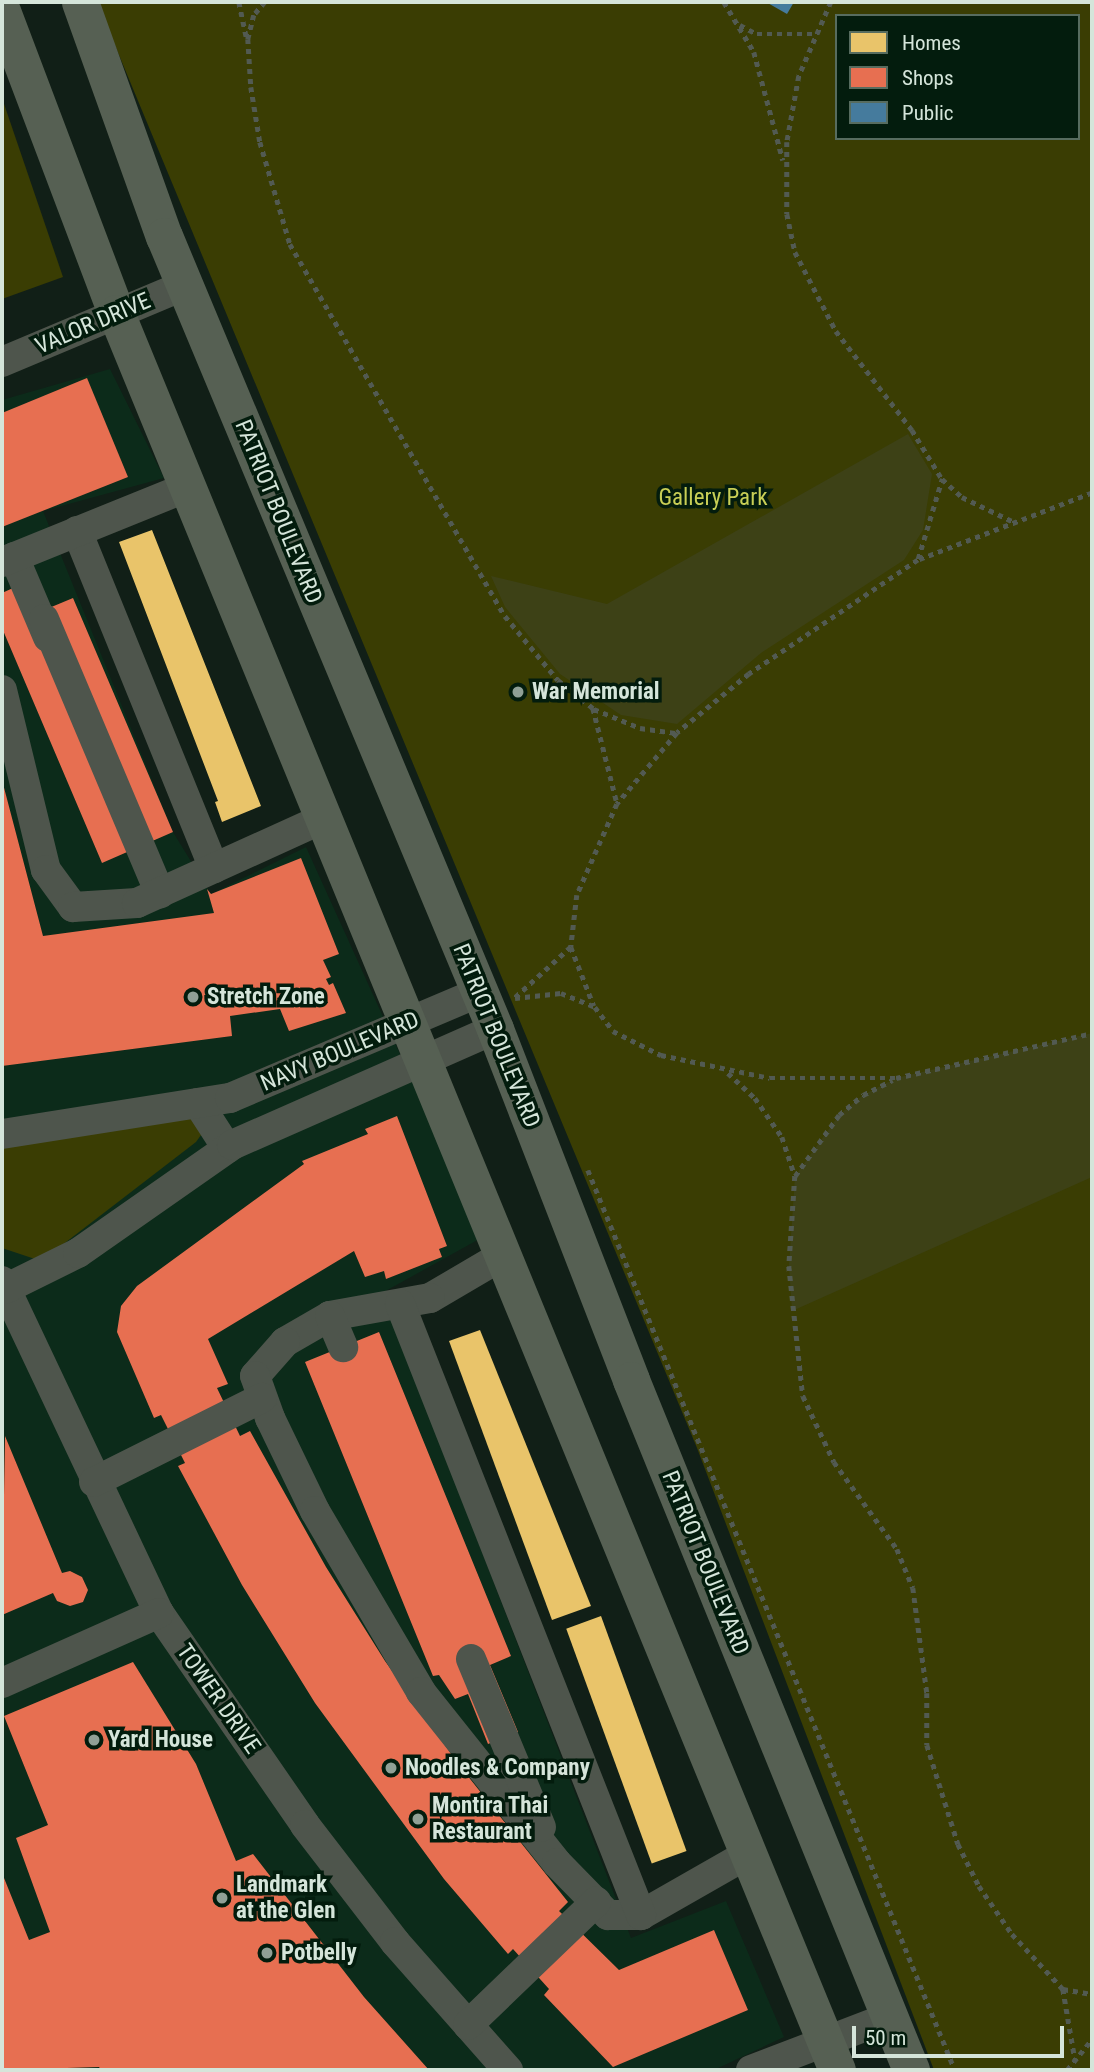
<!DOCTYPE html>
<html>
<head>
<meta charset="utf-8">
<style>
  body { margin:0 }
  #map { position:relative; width:1094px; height:2072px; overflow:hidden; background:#111f17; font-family:"Roboto Condensed",sans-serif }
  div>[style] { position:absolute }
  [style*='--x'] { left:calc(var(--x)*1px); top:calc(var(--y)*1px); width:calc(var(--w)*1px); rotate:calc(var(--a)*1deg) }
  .built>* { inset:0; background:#0c2b1a }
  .green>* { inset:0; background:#3a3d03 }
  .forest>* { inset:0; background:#3d4116 }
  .homes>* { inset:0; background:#e9c46a; transform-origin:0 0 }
  .shops>* { inset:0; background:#e76f51 }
  .public>* { inset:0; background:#457b9d }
  .path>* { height:4.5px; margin-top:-2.25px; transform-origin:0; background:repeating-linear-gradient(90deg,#525a52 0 5px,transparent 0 10px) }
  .minor>* { height:30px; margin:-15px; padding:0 15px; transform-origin:15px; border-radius:15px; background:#4e554c }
  .major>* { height:37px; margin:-18.5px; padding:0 18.5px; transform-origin:18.5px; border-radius:18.5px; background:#566053 }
  .dots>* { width:19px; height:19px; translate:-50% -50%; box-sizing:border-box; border:4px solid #031c0d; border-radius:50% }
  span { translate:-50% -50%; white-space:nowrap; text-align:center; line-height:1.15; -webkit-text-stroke:7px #031c0d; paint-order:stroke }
  .street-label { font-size:23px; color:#d5e5da }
  .park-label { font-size:23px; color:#c8cf56 }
  .poi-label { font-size:23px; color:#d5e5da; font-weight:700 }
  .left { translate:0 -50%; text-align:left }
  .frame { position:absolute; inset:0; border:4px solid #d5e5da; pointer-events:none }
  .legend { position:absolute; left:835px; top:14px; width:245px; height:126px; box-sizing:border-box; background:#031c0d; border:2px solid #576c5f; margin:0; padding:9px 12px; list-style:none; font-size:21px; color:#d5e5da }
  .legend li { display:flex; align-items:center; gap:14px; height:35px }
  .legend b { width:35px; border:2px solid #576c5f }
  .scale { position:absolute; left:852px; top:2026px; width:212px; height:32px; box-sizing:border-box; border:4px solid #d5e5da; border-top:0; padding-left:9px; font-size:21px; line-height:24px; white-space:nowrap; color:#d5e5da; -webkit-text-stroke:5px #031c0d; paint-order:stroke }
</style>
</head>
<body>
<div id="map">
  <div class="built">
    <i style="clip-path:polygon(110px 369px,164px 478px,43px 511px,173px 832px,211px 894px,306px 847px,483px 1237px,382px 1293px,631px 1938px,726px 1901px,784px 2037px,714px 2070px,2px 2070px,2px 400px)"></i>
  </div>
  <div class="green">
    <i style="clip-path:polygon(evenodd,97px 2px,1092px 2px,1092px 2070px,934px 2070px,697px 1448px,97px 2px,837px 16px,1078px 16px,1078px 138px,837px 138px,837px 16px)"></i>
    <i style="clip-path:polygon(2px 98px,63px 277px,2px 299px)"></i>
    <i style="clip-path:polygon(195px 1117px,201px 1135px,196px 1142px,57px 1249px,35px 1259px,2px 1248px,2px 1140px)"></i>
  </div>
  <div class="forest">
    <i style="clip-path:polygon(908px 434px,932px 474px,923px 530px,904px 560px,761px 653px,677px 724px,621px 715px,560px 674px,505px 607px,491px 576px,607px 604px)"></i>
    <i style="clip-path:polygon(1092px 1033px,1092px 1177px,792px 1311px,789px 1266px,795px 1176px,839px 1115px,863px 1095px,896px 1078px)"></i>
  </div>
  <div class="homes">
    <i style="clip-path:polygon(152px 530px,261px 806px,222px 822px,215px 802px,218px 801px,119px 542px)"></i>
    <i style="clip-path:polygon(480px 1330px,591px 1606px,552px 1620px,449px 1341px)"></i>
    <i style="left:601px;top:1616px;width:250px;height:37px;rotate:70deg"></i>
  </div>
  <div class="shops">
    <i style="clip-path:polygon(87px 378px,128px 477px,2px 527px,2px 413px)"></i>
    <i style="clip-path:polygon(13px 588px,49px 608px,73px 598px,173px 832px,102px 863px,2px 628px,2px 593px)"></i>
    <i style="clip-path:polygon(2px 780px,43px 936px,214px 913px,207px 889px,211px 894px,301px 858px,339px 954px,323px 960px,331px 977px,326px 979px,329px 985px,333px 983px,346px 1013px,289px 1031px,280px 1009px,230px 1016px,232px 1036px,2px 1066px)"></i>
    <i style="clip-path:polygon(397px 1116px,447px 1246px,439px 1249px,442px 1257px,386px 1279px,384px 1271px,365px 1277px,354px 1251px,208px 1339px,228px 1384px,217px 1388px,240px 1436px,250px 1431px,326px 1567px,385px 1661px,459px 1765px,568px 1902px,559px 1911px,619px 1970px,714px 1930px,748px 2010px,613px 2067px,544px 1995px,549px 1989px,513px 1949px,508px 1954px,444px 1879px,315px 1703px,242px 1585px,178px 1466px,185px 1463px,161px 1415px,154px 1418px,117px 1332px,121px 1306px,137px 1286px,304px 1164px,302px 1161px,368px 1134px,365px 1129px)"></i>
    <i style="clip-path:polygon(379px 1332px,511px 1656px,490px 1665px,518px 1732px,488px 1744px,468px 1694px,455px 1699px,439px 1675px,433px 1676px,305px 1362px)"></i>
    <i style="clip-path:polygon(5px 1436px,62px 1573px,70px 1571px,82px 1577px,88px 1590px,83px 1602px,70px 1606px,57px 1601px,53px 1593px,2px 1615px)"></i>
    <i style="clip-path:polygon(133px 1662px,196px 1764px,236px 1861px,253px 1854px,364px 1997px,429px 2070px,101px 2070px,99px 2067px,2px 2070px,2px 1873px,29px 1940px,50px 1932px,16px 1838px,48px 1825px,4px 1716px)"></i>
  </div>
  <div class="public">
    <i style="clip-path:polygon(766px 2px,794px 2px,787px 14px)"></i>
  </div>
  <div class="path">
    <i style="--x:239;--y:2;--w:38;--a:78"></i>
    <i style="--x:265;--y:2;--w:17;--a:130"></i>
    <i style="--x:254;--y:15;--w:25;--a:104"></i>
    <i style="--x:248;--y:39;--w:48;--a:86.4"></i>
    <i style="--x:251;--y:87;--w:56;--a:80.7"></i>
    <i style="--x:260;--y:142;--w:106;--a:73.6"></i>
    <i style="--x:290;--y:244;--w:430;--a:60"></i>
    <i style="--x:505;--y:616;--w:83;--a:50.4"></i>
    <i style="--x:558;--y:680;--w:45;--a:38.7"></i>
    <i style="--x:593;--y:708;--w:98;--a:75.8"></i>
    <i style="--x:724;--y:2;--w:58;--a:59"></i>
    <i style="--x:754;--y:52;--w:112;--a:75"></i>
    <i style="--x:831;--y:2;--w:81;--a:113.4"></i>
    <i style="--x:799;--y:76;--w:67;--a:100.3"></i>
    <i style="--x:787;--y:142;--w:72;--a:90"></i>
    <i style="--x:787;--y:214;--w:39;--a:78"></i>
    <i style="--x:795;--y:252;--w:89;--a:62.6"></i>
    <i style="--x:836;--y:331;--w:125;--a:52.5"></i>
    <i style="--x:912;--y:430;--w:57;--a:58.5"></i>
    <i style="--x:942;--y:479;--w:27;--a:42"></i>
    <i style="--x:962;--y:497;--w:58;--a:25.7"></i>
    <i style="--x:740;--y:25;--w:19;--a:28"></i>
    <i style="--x:757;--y:34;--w:57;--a:0"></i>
    <i style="--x:1092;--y:493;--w:186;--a:158.9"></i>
    <i style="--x:918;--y:560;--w:204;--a:146"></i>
    <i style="--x:749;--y:674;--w:93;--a:140.7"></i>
    <i style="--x:677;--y:733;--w:93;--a:130.2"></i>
    <i style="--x:617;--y:804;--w:99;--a:113.7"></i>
    <i style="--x:577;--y:895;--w:52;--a:96.6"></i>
    <i style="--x:571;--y:947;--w:76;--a:137.7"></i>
    <i style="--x:515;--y:998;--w:46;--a:-6.2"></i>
    <i style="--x:561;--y:993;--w:37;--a:22"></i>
    <i style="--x:595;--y:1007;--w:30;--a:53"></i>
    <i style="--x:613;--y:1031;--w:54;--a:26.6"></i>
    <i style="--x:661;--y:1055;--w:111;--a:11.9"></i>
    <i style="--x:770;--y:1078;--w:126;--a:0"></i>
    <i style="--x:896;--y:1078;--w:201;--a:-12.9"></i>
    <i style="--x:918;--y:559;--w:84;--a:-73.3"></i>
    <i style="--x:594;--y:709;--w:50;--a:22.4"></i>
    <i style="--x:640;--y:728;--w:37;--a:8"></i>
    <i style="--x:571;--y:947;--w:63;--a:68.7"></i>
    <i style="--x:728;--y:1073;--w:37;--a:43"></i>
    <i style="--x:755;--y:1098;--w:47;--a:55.3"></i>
    <i style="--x:782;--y:1137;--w:41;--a:71.6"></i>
    <i style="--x:795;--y:1176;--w:90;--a:93.8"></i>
    <i style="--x:789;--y:1266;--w:131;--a:83.9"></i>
    <i style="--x:803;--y:1396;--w:73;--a:64.8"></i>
    <i style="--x:834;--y:1462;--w:107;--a:54.1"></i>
    <i style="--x:897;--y:1549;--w:42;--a:67.7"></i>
    <i style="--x:913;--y:1588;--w:106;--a:82.4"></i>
    <i style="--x:927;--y:1693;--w:52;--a:90"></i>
    <i style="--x:927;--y:1745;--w:104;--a:72.6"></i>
    <i style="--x:958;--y:1844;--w:47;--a:63.4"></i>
    <i style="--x:979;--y:1886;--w:58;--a:55.5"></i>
    <i style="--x:1012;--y:1934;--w:75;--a:47.2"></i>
    <i style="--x:1063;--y:1989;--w:29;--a:10"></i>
    <i style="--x:588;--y:1170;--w:972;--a:67.82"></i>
    <i style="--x:795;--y:1176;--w:75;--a:-54.2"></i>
    <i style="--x:839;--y:1115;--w:31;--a:-40"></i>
    <i style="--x:863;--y:1095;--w:33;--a:-27"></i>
    <i style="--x:1063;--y:1989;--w:71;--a:80.3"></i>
    <i style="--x:1067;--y:2070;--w:40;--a:-51"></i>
  </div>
  <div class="minor">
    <i style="--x:2;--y:362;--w:199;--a:-22.8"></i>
    <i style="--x:77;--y:531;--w:364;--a:67.9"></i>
    <i style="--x:14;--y:557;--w:87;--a:67"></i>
    <i style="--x:2;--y:562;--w:201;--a:-22"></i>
    <i style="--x:44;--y:619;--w:298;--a:67.1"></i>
    <i style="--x:2;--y:690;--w:185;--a:76.3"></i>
    <i style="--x:46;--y:870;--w:46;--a:53.9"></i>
    <i style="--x:73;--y:907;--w:64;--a:-3.6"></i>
    <i style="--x:137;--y:903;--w:203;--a:-24.4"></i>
    <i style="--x:198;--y:1103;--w:54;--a:57.2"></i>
    <i style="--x:2;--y:1134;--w:231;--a:-9"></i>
    <i style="--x:230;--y:1098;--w:272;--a:-23"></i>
    <i style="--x:500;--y:1257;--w:81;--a:149.6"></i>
    <i style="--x:430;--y:1298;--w:102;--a:169.8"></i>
    <i style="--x:330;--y:1316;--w:52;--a:150"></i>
    <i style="--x:285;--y:1342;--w:45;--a:131.4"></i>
    <i style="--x:255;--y:1376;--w:45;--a:70.3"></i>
    <i style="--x:270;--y:1418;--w:103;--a:64.2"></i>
    <i style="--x:315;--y:1511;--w:210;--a:59.6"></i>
    <i style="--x:421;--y:1692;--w:218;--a:51.5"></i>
    <i style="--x:557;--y:1863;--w:73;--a:45.6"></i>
    <i style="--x:608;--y:1915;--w:33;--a:0"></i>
    <i style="--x:641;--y:1915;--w:123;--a:-29.7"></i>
    <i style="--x:2;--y:1281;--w:367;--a:64.7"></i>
    <i style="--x:159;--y:1613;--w:257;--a:55.4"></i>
    <i style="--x:305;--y:1825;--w:148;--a:52.4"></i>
    <i style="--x:395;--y:1942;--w:171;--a:48.6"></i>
    <i style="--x:5;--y:1289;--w:81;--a:-26.3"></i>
    <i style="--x:78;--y:1253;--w:188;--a:-35"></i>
    <i style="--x:232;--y:1145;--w:287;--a:-23.8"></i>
    <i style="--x:400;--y:1304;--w:657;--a:68.47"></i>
    <i style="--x:330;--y:1316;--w:34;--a:67"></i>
    <i style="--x:94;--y:1482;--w:188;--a:-26.6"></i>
    <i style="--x:471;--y:1659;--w:182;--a:67.4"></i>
    <i style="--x:2;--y:1683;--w:172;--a:-24"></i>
    <i style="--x:468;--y:2025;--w:178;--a:-43.9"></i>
    <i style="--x:751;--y:2070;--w:149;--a:-20.9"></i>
  </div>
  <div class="major">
    <i style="--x:80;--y:2;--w:249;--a:70.3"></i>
    <i style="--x:164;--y:236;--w:859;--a:67.34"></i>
    <i style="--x:495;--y:1029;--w:376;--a:68.8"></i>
    <i style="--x:631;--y:1380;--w:745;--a:67.91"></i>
    <i style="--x:2;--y:11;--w:323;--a:69.3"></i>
    <i style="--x:116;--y:313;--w:1899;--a:67.69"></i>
  </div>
  <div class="dots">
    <i style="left:518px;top:692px;background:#90a096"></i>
    <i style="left:193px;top:997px;background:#90a096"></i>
    <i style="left:94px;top:1740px;background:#90a096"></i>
    <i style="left:391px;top:1768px;background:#90a096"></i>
    <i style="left:418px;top:1819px;background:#90a096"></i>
    <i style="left:222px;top:1898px;background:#90a096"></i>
    <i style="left:267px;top:1953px;background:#90a096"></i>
  </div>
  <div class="street-label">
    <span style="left:93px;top:324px;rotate:-23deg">VALOR DRIVE</span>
    <span style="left:278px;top:512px;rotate:68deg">PATRIOT BOULEVARD</span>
    <span style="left:496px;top:1036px;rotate:68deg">PATRIOT BOULEVARD</span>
    <span style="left:340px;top:1052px;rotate:-23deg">NAVY BOULEVARD</span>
    <span style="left:705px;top:1563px;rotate:68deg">PATRIOT BOULEVARD</span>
    <span style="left:218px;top:1699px;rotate:55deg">TOWER DRIVE</span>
  </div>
  <div class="park-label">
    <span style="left:713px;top:498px">Gallery Park</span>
  </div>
  <div class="poi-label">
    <span class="left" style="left:532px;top:692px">War Memorial</span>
    <span class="left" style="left:207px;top:997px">Stretch Zone</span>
    <span class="left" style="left:108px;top:1740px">Yard House</span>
    <span class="left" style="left:405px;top:1768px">Noodles &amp; Company</span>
    <span class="left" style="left:432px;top:1819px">Montira Thai<br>Restaurant</span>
    <span class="left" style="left:236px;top:1898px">Landmark<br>at the Glen</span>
    <span class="left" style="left:281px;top:1953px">Potbelly</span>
  </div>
  <div class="frame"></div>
  <ul class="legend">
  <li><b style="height:19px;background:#e9c46a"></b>Homes</li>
  <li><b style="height:19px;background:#e76f51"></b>Shops</li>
  <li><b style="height:19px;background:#457b9d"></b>Public</li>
  </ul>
  <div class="scale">50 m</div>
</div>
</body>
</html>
